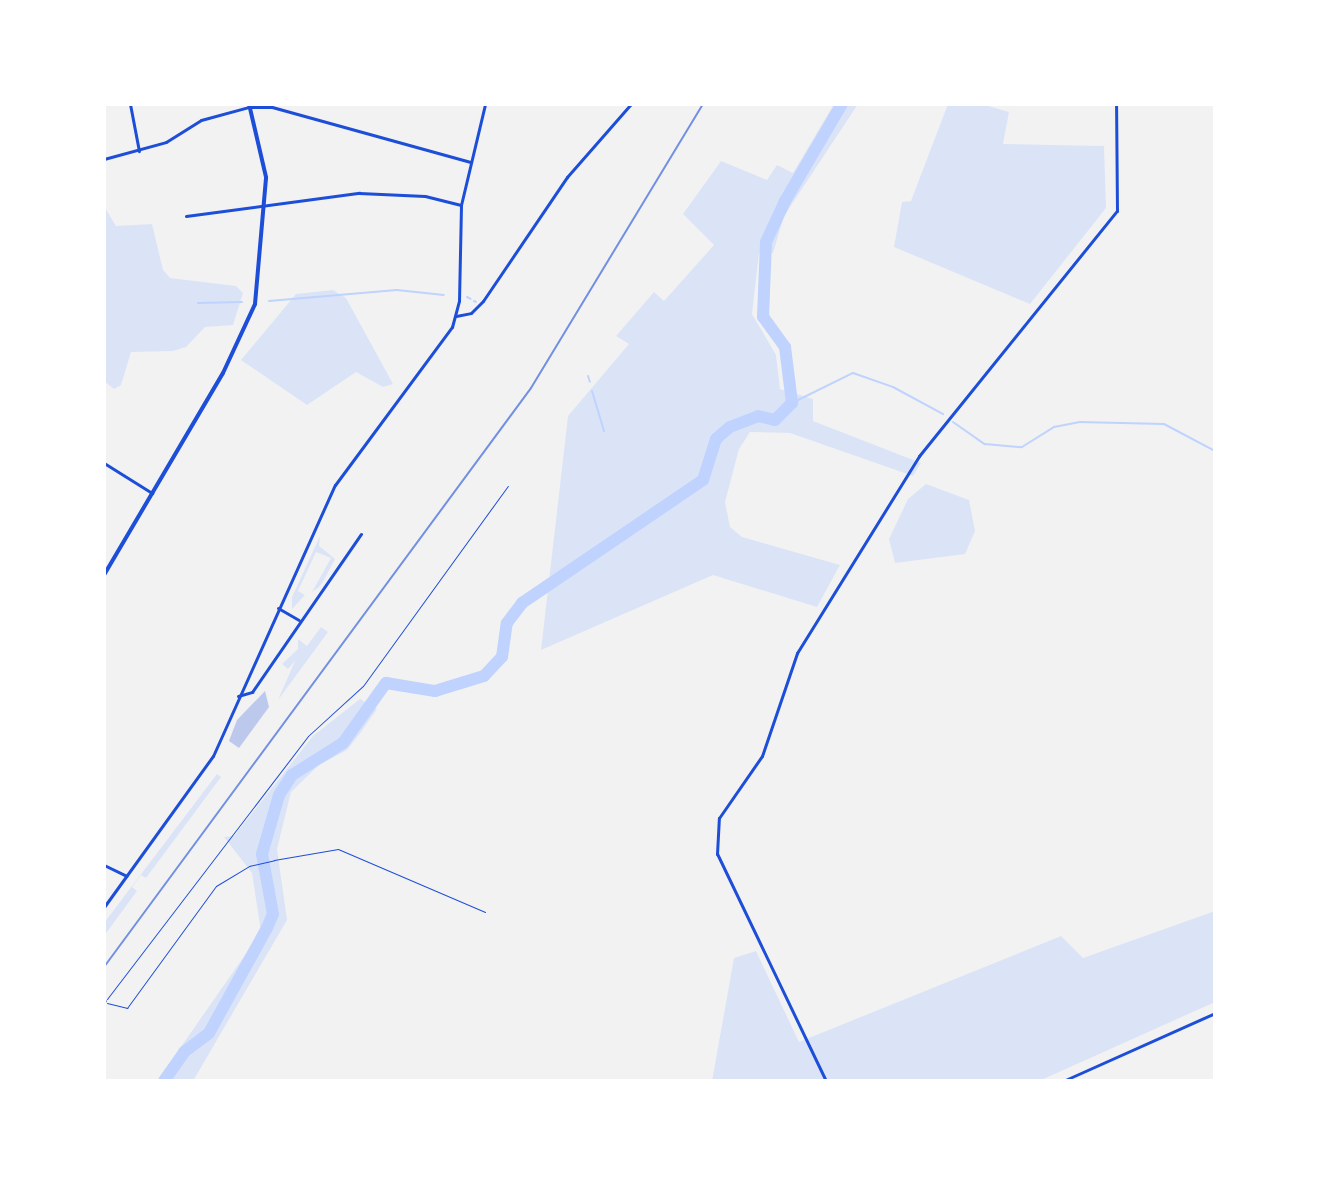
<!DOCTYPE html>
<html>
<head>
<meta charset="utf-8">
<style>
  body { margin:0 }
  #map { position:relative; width:1319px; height:1185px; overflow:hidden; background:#f2f2f2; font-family:"Roboto Condensed",sans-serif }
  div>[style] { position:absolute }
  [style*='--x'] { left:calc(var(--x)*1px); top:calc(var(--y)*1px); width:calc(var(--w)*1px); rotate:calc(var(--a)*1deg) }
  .green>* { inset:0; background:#dbe4f7 }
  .stream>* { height:2px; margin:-1px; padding:0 1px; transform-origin:1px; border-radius:1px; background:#bfd3fe }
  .river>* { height:12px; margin:-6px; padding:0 6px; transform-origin:6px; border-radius:6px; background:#bfd3fe }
  .building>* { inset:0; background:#bdc9ec }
  .service>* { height:1px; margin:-0.5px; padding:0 0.5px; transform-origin:0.5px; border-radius:0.5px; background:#1d4ed8 }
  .minor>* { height:3px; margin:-1.5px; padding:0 1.5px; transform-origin:1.5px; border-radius:1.5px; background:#1d4ed8 }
  .tertiary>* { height:4px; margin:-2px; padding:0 2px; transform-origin:2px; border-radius:2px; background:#1d4ed8 }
  .rail>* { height:2px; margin:-1px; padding:0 1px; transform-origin:1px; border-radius:1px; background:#7290e2 }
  span { translate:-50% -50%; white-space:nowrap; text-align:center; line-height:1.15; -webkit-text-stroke:8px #fff; paint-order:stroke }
  .frame { position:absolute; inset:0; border:106px solid #fff; pointer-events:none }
</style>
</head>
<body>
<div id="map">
  <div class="green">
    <i style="clip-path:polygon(834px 104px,858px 104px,784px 216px,773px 253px,759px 253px,752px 314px,776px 355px,780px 389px,813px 399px,813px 421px,921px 463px,913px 476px,790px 433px,750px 432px,739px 449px,725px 502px,730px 527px,742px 537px,840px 565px,817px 607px,713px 575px,541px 650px,568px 416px,629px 344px,616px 336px,654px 292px,664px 301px,714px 245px,683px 214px,721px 161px,767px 180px,777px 165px,793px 173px)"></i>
    <i style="clip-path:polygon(948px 104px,981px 104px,1009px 112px,1003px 144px,1104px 146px,1106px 208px,1030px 304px,894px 247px,902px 202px,911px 201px)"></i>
    <i style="clip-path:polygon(104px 206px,116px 226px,152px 224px,163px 270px,170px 278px,236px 286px,243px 293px,233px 325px,205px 327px,186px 347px,173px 351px,131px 352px,121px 385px,114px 389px,104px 381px)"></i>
    <i style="clip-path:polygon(333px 290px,346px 298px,393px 384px,383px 387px,356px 372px,307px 405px,241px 360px,296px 294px)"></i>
    <i style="clip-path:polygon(926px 484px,969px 500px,975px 531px,965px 554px,895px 563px,889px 539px,908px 499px)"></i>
    <i style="clip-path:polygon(320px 536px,319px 546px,335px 559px,324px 580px,319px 587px,312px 592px,331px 558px,316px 552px,298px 591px,305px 595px,292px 609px,292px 597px)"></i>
    <i style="clip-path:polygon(321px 627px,328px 632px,278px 700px,295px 661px,288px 669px,282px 664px,298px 649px,298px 639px,307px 646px)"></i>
    <i style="clip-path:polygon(360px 699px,377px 709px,361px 732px,347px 750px,319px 765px,291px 792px,277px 849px,287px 920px,193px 1081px,157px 1081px,261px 932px,252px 873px,224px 837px,234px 836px,313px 736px)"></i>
    <i style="clip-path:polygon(217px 774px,221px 777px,146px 878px,141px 875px,132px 887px,137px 891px,104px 936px,104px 923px)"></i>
    <i style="clip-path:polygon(1215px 911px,1215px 1002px,1039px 1081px,712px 1081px,734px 958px,756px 951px,799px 1042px,1061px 936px,1083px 958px)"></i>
  </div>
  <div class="stream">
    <i style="--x:467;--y:297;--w:4;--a:27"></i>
    <i style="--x:269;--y:301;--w:128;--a:-4.9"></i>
    <i style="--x:397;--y:290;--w:47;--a:6.1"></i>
    <i style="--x:474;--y:301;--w:2;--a:27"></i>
    <i style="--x:198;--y:303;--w:44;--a:-1.3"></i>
    <i style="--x:588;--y:376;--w:6;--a:72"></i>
    <i style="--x:592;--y:391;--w:42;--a:73.3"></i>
    <i style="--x:792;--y:403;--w:68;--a:-26.2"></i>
    <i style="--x:853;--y:373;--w:42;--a:19.3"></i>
    <i style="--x:893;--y:387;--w:57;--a:28.4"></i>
    <i style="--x:953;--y:422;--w:39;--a:35"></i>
    <i style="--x:985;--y:444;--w:37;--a:5"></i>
    <i style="--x:1022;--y:447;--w:38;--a:-32"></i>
    <i style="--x:1054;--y:427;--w:25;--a:-11"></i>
    <i style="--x:1079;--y:422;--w:85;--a:1.3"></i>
    <i style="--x:1164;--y:424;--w:58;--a:27.9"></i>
  </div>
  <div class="river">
    <i style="--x:164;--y:1081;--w:35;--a:-55"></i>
    <i style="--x:184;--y:1052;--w:31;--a:-37"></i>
    <i style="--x:209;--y:1033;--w:120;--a:-61.1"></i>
    <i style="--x:267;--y:928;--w:15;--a:-67"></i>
    <i style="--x:273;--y:914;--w:61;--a:-100.4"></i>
    <i style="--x:262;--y:854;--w:61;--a:-73.9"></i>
    <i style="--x:279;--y:795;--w:24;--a:-57"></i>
    <i style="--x:292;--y:775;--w:60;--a:-32.1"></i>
    <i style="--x:343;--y:743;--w:74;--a:-54.4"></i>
    <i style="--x:386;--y:683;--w:50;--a:9.3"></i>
    <i style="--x:435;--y:691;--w:51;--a:-17"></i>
    <i style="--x:484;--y:676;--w:26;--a:-47"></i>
    <i style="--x:502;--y:657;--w:34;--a:-82"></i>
    <i style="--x:507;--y:623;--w:25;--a:-53"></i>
    <i style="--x:522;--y:603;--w:219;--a:-34.2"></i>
    <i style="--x:703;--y:480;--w:43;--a:-72.4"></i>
    <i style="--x:716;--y:439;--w:18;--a:-41"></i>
    <i style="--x:730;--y:427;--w:30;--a:-21"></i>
    <i style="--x:758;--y:416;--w:17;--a:13"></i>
    <i style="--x:775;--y:420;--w:24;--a:-45"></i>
    <i style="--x:792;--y:403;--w:56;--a:-97.1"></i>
    <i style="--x:785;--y:347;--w:37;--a:-126"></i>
    <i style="--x:763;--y:317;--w:75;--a:-87.7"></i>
    <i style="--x:766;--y:242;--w:45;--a:-65.1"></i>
    <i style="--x:785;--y:201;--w:113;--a:-59.6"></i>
  </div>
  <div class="building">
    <i style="clip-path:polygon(265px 691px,269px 707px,239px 748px,229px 741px,237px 720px)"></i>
  </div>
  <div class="service">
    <i style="--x:107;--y:999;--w:331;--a:-52.6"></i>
    <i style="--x:308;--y:736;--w:74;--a:-42.3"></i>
    <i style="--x:363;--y:686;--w:247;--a:-54.1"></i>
    <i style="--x:107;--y:1003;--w:21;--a:14"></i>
    <i style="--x:127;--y:1008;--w:151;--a:-53.9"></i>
    <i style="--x:216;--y:886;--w:39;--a:-31"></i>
    <i style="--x:249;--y:866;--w:26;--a:-13"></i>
    <i style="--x:274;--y:860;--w:65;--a:-9.8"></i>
    <i style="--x:338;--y:849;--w:160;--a:23.2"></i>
  </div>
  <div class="minor">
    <i style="--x:130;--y:104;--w:48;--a:79.2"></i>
    <i style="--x:104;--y:159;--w:64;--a:-15.3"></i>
    <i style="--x:166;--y:142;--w:41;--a:-32.2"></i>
    <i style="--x:201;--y:120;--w:50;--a:-15.2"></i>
    <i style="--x:249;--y:107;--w:23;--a:0"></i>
    <i style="--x:272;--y:107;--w:205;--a:15.5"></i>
    <i style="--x:186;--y:216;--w:175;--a:-7.6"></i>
    <i style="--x:359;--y:193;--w:66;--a:2.6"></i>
    <i style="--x:425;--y:196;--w:37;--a:14"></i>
    <i style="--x:456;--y:316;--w:15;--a:-11"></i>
    <i style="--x:471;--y:313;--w:17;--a:-45"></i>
    <i style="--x:483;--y:301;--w:150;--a:-55.9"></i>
    <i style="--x:567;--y:177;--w:97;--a:-48.8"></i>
    <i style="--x:104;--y:463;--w:57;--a:32"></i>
    <i style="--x:278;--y:608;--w:24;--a:30"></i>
    <i style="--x:238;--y:696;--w:15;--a:-16"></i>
    <i style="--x:252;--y:692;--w:192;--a:-55.4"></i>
    <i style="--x:104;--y:865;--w:25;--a:26"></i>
    <i style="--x:104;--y:907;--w:186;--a:-54.2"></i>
    <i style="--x:213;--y:756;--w:297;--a:-65.8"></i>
    <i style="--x:335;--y:485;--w:197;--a:-53.5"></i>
    <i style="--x:452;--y:327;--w:27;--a:-75"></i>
    <i style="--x:459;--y:301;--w:96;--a:-88.8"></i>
    <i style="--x:461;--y:205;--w:104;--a:-76.6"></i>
    <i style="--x:104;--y:1000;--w:1;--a:45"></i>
    <i style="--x:826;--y:1081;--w:252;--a:-115.6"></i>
    <i style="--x:717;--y:854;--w:36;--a:-87"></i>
    <i style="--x:719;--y:818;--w:75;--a:-55.3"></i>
    <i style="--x:762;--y:756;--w:109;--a:-71.2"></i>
    <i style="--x:797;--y:653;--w:232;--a:-58.2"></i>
    <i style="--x:919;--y:456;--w:315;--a:-51.1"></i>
    <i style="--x:1117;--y:211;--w:107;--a:-90.5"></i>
    <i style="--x:1063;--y:1081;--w:167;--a:-24.1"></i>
  </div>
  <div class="tertiary">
    <i style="--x:104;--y:575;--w:234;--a:-59.5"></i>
    <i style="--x:223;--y:373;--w:76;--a:-65.1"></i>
    <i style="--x:255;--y:304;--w:127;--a:-85"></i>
    <i style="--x:266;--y:177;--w:75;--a:-103.1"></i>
  </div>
  <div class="rail">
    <i style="--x:104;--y:967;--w:719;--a:-53.59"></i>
    <i style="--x:531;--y:388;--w:332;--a:-58.8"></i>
  </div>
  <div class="frame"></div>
</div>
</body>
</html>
